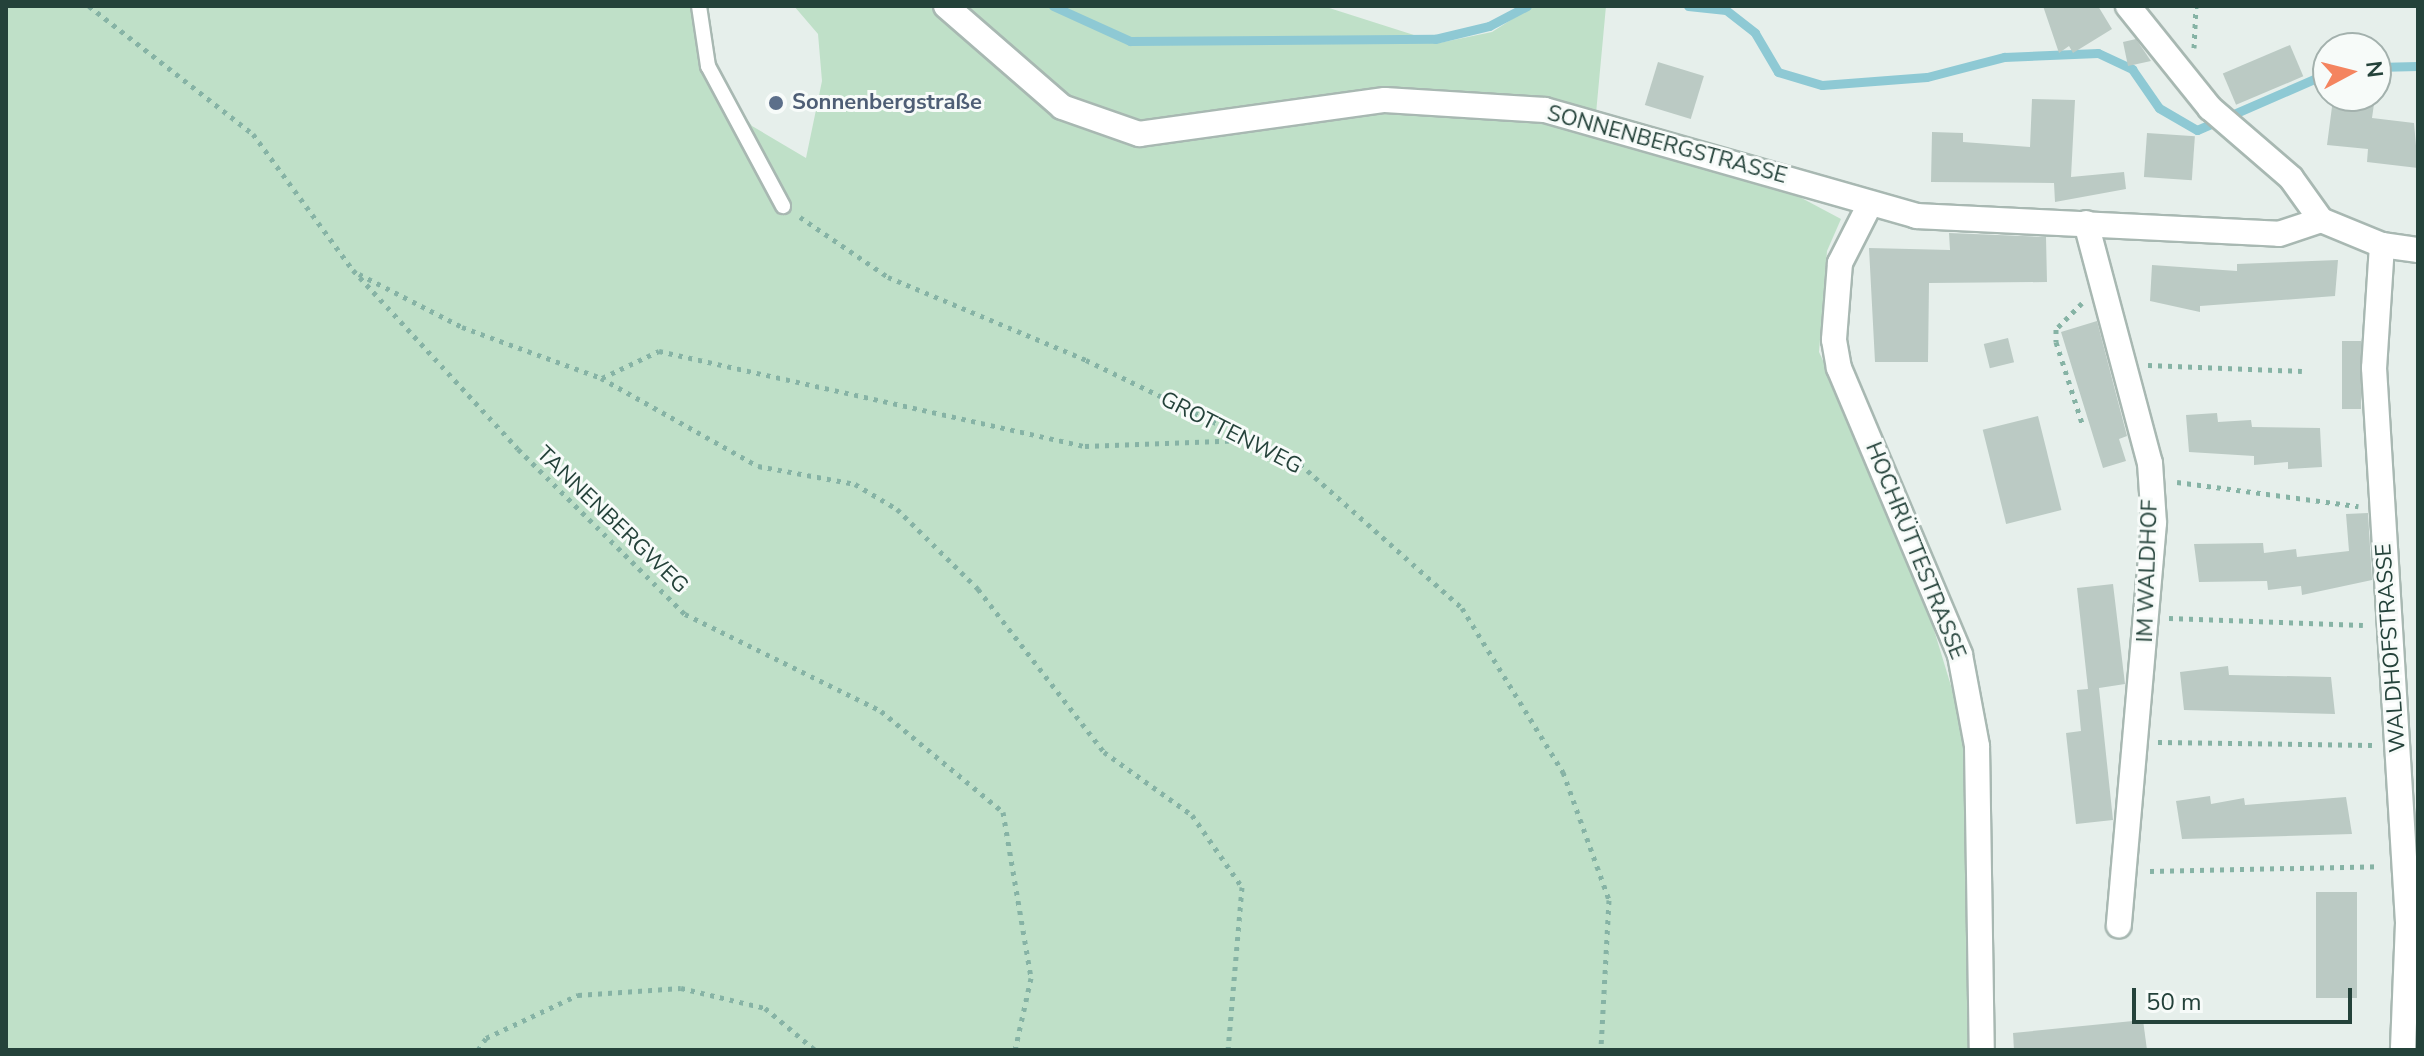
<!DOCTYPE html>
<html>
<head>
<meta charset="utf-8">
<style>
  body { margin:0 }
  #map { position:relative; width:2424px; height:1056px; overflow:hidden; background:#e6efeb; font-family:"Nunito Sans",sans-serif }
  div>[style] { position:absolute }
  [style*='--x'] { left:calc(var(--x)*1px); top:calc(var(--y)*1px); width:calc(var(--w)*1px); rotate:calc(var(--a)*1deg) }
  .green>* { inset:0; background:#bfe0c8 }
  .stream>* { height:9px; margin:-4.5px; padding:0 4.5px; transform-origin:4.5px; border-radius:4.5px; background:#8ec9d4 }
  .building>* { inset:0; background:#bbcac4; transform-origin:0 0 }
  .path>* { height:5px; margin-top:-2.5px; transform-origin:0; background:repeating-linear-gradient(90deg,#86b3a5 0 4px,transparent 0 10px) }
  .roads { filter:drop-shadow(2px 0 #a8b8b2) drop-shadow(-2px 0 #a8b8b2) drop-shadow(0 2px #a8b8b2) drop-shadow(0 -2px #a8b8b2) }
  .service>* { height:14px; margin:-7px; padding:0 7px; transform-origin:7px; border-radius:7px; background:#fff }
  .minor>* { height:24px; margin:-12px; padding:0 12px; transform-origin:12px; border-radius:12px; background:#fff }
  .dots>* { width:22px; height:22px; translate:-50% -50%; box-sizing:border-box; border:4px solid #f7fbf9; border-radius:50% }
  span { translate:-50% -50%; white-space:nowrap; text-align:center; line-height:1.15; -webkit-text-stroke:6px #f7fbf9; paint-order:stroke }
  .service-label { font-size:22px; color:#4e5e75; font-weight:700 }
  .left { translate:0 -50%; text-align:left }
  .street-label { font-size:22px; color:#24423a }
  .frame { position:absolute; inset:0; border:8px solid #24423a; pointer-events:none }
  .north { position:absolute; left:2312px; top:32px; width:80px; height:80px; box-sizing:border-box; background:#f7fbf9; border:2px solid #a3b1ad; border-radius:50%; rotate:83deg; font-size:22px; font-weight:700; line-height:32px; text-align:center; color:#24423a }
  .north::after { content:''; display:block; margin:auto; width:28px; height:36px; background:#f4845f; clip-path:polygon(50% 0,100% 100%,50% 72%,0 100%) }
  .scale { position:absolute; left:2132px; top:988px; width:220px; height:36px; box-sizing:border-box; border:4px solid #24423a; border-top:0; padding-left:10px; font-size:24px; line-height:28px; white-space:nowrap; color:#24423a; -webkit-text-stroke:6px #f7fbf9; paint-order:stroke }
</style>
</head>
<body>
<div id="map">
  <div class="green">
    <i style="clip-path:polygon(6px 6px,699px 6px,708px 66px,752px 126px,806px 158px,822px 81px,818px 34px,794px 6px,1323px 6px,1439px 43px,1492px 32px,1531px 7px,1606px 6px,1594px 135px,1777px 185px,1841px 219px,1827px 251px,1819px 352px,1907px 541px,1965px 732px,1970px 1050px,6px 1050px)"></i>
  </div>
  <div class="stream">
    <i style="--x:1053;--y:6;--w:85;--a:24.4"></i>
    <i style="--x:1130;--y:41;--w:305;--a:-0.4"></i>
    <i style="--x:1435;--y:39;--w:56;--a:-13.5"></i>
    <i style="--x:1489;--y:26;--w:43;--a:-27.8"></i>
    <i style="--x:1688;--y:6;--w:38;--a:6"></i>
    <i style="--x:1726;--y:10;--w:37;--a:38"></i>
    <i style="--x:1755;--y:33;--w:45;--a:59.5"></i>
    <i style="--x:1778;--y:72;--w:46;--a:16.5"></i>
    <i style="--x:1822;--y:85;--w:105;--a:-4.4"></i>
    <i style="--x:1927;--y:77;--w:80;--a:-14.6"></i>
    <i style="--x:2004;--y:57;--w:94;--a:-2.4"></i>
    <i style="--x:2098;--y:53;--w:38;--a:25"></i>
    <i style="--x:2132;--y:69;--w:47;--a:55.3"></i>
    <i style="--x:2159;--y:108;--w:44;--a:30.1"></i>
    <i style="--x:2197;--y:130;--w:143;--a:-23.5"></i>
    <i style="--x:2376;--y:67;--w:42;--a:-1.4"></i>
  </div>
  <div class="building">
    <i style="clip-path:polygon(2043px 6px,2098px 6px,2112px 29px,2073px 53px,2069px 46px,2059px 53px)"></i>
    <i style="clip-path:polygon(2136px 39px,2151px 61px,2128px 66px,2123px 42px)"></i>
    <i style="left:2290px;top:45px;width:34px;height:73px;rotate:67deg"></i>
    <i style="left:1658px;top:62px;width:48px;height:45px;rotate:17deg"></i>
    <i style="clip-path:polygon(2032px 99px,2075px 100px,2071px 177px,2124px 172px,2126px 189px,2055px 202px,2054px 183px,1931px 182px,1932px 132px,1963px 133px,1963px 142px,2030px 147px)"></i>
    <i style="clip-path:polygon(2333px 99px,2374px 104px,2372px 118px,2414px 123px,2418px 168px,2367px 162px,2368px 149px,2327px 145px)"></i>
    <i style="left:2147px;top:133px;width:48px;height:44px;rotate:4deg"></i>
    <i style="clip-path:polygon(1949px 233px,2046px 237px,2047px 282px,1929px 283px,1928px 362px,1875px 362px,1869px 248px,1950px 250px)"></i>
    <i style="clip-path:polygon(2338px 260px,2335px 296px,2200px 306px,2200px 312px,2150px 301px,2152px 265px,2237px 271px,2237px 264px)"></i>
    <i style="clip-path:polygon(2097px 321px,2127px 436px,2119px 439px,2126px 461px,2103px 468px,2061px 332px)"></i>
    <i style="left:2008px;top:338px;width:25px;height:25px;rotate:76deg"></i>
    <i style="left:2342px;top:341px;width:19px;height:68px"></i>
    <i style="clip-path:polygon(2217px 413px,2218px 422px,2251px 420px,2252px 427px,2320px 428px,2322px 467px,2288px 469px,2288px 462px,2254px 465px,2254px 456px,2189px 452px,2186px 415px)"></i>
    <i style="left:2038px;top:416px;width:97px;height:57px;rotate:76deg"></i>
    <i style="clip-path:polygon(2368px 513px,2372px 580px,2302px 595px,2301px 586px,2268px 590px,2267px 581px,2199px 582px,2194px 544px,2263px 543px,2264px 553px,2296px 549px,2297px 557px,2349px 551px,2346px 514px)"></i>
    <i style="clip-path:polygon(2113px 584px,2125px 684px,2099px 688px,2113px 820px,2076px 824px,2066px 733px,2081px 731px,2077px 690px,2088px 689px,2077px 588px)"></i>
    <i style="clip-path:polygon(2228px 666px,2229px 675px,2331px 677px,2335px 714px,2184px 710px,2180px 672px)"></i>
    <i style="clip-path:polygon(2210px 796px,2211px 804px,2244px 798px,2245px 805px,2346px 797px,2352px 834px,2182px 839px,2176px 801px)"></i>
    <i style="left:2316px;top:892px;width:41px;height:106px"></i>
    <i style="clip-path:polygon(2143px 1020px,2147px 1050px,2014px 1050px,2013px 1033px)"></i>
  </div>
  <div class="path">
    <i style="--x:89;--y:6;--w:208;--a:38"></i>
    <i style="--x:253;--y:134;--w:169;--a:53.7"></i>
    <i style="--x:353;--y:270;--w:243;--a:47.3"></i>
    <i style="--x:518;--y:449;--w:235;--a:44.7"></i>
    <i style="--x:685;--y:614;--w:219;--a:26.3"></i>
    <i style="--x:881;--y:711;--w:158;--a:39.6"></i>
    <i style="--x:1003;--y:812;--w:168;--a:80.4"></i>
    <i style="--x:1031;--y:978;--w:74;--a:102.5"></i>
    <i style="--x:2194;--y:48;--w:42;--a:-87.3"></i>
    <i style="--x:800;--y:217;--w:107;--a:34.3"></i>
    <i style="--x:888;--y:277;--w:215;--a:22.7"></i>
    <i style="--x:1086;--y:360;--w:238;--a:25.9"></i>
    <i style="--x:1300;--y:464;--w:217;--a:41.6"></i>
    <i style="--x:1462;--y:608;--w:193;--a:58.4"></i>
    <i style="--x:1563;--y:772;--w:136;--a:70.2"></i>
    <i style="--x:1609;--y:900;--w:150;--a:93.1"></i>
    <i style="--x:359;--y:274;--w:116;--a:27.2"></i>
    <i style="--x:462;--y:327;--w:148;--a:20.1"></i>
    <i style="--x:601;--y:378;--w:180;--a:29.3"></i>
    <i style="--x:758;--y:466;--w:99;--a:10.5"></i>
    <i style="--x:855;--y:484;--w:49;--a:30.8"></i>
    <i style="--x:897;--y:509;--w:114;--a:44.6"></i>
    <i style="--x:978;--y:589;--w:206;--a:52.3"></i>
    <i style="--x:1104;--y:752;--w:108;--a:35.6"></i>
    <i style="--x:1192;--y:815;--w:88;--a:55.2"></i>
    <i style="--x:1242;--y:887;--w:164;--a:94.9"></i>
    <i style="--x:2082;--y:303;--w:37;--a:135"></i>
    <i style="--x:2056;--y:329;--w:13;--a:90"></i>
    <i style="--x:2056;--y:342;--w:85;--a:72.2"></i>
    <i style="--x:2148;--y:365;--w:154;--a:2.2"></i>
    <i style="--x:602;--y:378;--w:63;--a:-25.3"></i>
    <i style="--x:659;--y:351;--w:436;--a:12.6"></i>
    <i style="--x:1085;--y:446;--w:162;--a:-2.1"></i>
    <i style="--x:2177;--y:482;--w:183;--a:7.6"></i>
    <i style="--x:2169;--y:618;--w:194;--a:2.1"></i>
    <i style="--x:2158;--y:742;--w:214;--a:0.8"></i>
    <i style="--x:2150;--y:871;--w:230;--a:-1.2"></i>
    <i style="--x:478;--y:1050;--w:14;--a:-56"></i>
    <i style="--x:486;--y:1038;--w:102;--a:-25.1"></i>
    <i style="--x:578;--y:995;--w:103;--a:-3.9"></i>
    <i style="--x:681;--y:988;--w:86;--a:13.4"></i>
    <i style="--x:765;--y:1008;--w:65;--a:40"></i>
  </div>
  <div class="roads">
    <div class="service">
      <i style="--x:699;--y:6;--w:61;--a:81.5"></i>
      <i style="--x:708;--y:66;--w:159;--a:61.8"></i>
    </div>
    <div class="minor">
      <i style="--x:946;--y:6;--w:154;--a:41"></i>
      <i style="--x:1062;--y:107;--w:82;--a:19.3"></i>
      <i style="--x:1139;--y:134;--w:248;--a:-7.9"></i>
      <i style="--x:1385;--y:100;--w:160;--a:3.6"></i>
      <i style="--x:1545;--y:110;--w:386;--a:15.9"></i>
      <i style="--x:1916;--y:216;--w:363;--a:2.8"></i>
      <i style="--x:2279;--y:234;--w:44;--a:-18.4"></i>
      <i style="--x:2321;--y:220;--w:66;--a:22.3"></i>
      <i style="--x:2382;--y:245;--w:36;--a:8"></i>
      <i style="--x:2128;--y:6;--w:131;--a:51.2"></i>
      <i style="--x:2210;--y:108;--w:107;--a:40.8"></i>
      <i style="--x:2291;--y:178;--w:52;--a:54.5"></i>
      <i style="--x:1868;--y:208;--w:62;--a:117"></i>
      <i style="--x:1840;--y:263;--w:77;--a:94.5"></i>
      <i style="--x:1834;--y:340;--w:28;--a:80"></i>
      <i style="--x:1839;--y:368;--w:311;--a:67.1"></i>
      <i style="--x:1960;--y:655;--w:93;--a:79.4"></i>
      <i style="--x:1977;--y:746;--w:304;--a:89.1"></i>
      <i style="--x:2086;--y:223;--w:248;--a:75.1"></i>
      <i style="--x:2150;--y:463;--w:60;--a:86.2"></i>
      <i style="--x:2154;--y:523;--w:404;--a:95"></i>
      <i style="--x:2382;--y:245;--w:123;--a:93.7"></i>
      <i style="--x:2374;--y:368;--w:556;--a:86.49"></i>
      <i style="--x:2408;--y:923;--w:127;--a:92.3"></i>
    </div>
  </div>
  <div class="dots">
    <i style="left:776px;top:103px;background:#5c6f8a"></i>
  </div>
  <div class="service-label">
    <span class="left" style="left:792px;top:103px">Sonnenbergstraße</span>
  </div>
  <div class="street-label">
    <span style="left:1667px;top:145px;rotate:15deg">SONNENBERGSTRASSE</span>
    <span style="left:1231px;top:433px;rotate:27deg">GROTTENWEG</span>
    <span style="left:612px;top:520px;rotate:44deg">TANNENBERGWEG</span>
    <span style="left:1915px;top:551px;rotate:68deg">HOCHRÜTTESTRASSE</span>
    <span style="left:2148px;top:571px;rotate:-88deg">IM WALDHOF</span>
    <span style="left:2391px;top:648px;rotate:-94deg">WALDHOFSTRASSE</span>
  </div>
  <div class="frame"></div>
  <div class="north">N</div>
  <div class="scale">50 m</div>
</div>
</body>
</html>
